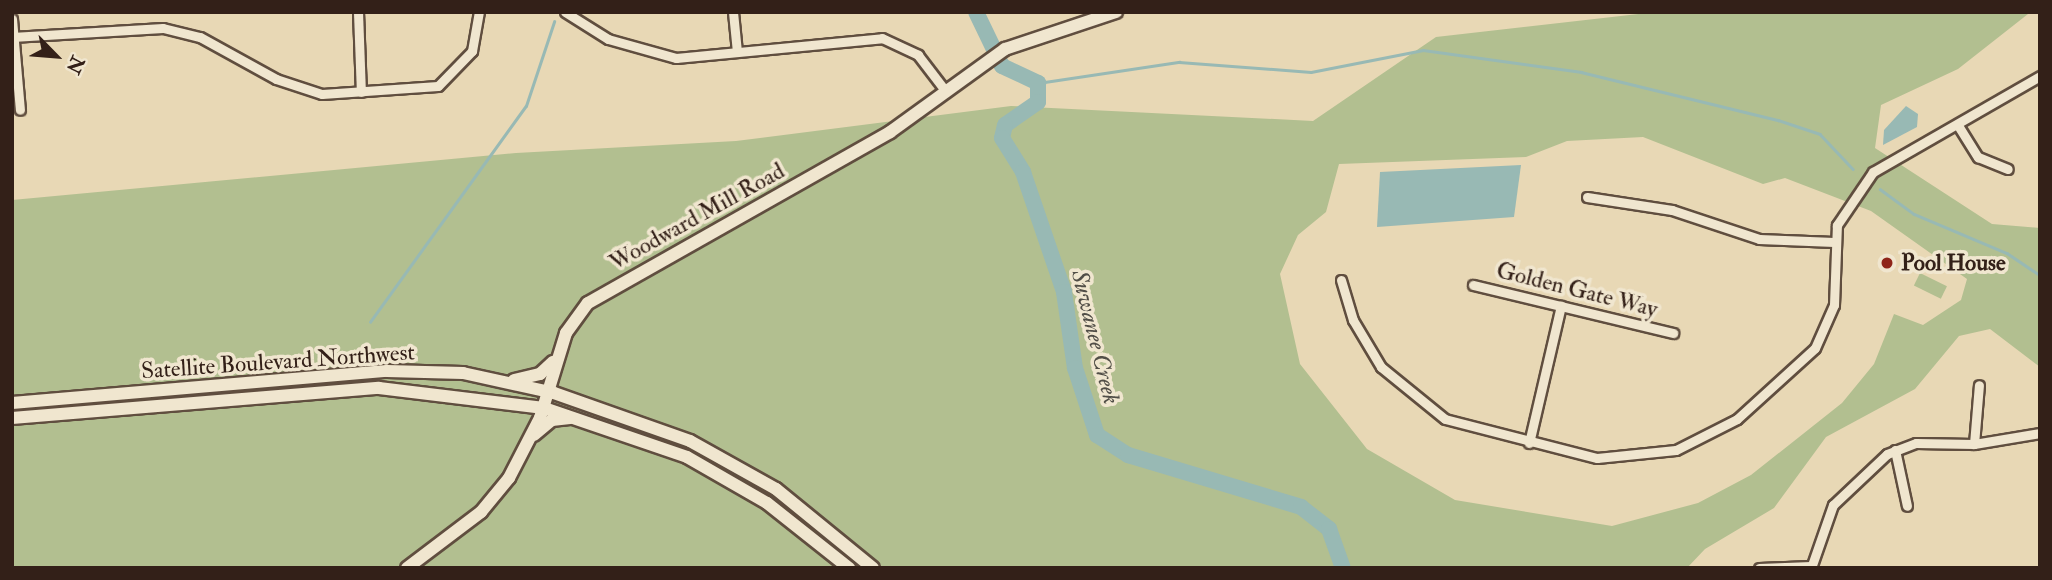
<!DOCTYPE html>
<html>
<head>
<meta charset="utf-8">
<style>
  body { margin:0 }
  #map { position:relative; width:2052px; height:580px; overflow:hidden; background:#e8d8b5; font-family:"IM FELL Double Pica",serif }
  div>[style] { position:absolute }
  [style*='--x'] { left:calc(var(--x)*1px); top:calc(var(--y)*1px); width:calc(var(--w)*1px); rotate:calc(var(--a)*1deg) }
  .green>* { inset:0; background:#b2bf90; transform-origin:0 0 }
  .water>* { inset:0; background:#98b9b4 }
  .stream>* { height:2.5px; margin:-1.25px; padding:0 1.25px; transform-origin:1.25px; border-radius:1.25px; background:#98b9b4 }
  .river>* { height:16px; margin:-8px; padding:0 8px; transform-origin:8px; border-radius:8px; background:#98b9b4 }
  .roads { filter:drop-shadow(2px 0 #604e3f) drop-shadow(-2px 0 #604e3f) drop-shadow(0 2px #604e3f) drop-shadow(0 -2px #604e3f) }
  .street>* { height:9px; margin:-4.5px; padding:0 4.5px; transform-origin:4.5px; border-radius:4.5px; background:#f0e6cf }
  .secondary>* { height:12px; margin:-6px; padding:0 6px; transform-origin:6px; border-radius:6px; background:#f0e6cf }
  .dots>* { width:19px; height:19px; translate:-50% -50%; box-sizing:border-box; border:4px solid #f0e6cf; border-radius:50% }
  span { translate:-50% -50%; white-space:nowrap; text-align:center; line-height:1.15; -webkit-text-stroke:7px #f0e6cf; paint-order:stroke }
  .street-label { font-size:23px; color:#332018 }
  .poi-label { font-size:23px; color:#332018; font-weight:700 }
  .left { translate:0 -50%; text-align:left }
  .water-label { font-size:24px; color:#514e47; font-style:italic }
  .frame { position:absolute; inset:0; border:14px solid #332018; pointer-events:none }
  .north { position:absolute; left:21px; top:21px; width:70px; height:70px; -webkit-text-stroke:5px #f0e6cf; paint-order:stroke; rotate:115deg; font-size:19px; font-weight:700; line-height:28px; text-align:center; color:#332018 }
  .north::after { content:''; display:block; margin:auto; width:24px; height:32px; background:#332018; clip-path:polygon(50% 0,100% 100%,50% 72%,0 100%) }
</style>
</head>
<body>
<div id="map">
  <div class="green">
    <i style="clip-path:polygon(evenodd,1656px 12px,2039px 12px,2028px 14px,1958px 69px,1881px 105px,1875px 148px,1992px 224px,2040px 228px,2040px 367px,1990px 329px,1959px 336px,1915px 389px,1826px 437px,1774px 508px,1705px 549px,1687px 568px,12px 568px,12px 200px,516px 153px,736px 141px,1011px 106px,1313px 121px,1436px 37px,1656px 12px,1643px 137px,1763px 184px,1785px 178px,1871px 211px,1967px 279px,1961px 300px,1923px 325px,1894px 314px,1874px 364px,1842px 403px,1751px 475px,1698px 503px,1612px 526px,1455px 500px,1367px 449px,1300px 364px,1280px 274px,1298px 235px,1326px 212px,1339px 164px,1526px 157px,1567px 141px,1643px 137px)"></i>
    <i style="left:1920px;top:273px;width:30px;height:14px;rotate:26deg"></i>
  </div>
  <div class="water">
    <i style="clip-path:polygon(1906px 106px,1918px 114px,1917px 127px,1883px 145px,1884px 130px)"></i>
    <i style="clip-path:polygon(1521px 165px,1514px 217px,1377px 227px,1380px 172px)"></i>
  </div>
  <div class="stream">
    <i style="--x:1038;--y:83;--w:143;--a:-8.5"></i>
    <i style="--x:1179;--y:62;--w:132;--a:4.3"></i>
    <i style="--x:1311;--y:72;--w:114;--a:-11.1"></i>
    <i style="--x:1423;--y:50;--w:160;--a:7.9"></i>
    <i style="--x:1581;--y:72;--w:203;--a:13.7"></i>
    <i style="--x:1778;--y:120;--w:44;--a:18.4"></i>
    <i style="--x:1820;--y:134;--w:48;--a:46.7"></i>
    <i style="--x:1880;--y:189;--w:42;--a:36.3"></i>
    <i style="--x:1914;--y:214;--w:101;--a:22.8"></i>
    <i style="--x:2007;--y:253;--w:40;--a:34"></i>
    <i style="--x:370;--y:322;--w:266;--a:-54.2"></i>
    <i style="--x:526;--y:106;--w:89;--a:-71.6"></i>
  </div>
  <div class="river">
    <i style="--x:976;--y:12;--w:60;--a:64.3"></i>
    <i style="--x:1002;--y:66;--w:40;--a:25"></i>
    <i style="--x:1038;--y:83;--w:19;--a:90"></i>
    <i style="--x:1038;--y:102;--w:40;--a:145.1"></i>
    <i style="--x:1005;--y:125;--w:13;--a:103"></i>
    <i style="--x:1002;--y:138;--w:40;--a:58"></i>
    <i style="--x:1023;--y:172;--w:127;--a:71.1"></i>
    <i style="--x:1064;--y:292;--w:77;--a:81.8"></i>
    <i style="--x:1075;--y:368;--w:71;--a:71.8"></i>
    <i style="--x:1097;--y:435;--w:37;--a:33"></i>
    <i style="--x:1128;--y:455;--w:181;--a:16.7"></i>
    <i style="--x:1301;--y:507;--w:36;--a:38"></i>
    <i style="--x:1329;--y:529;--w:41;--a:70.3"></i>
  </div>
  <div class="roads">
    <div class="street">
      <i style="--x:358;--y:12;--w:80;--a:87.9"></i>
      <i style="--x:565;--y:12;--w:51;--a:32.1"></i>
      <i style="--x:608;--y:39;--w:71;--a:15.6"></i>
      <i style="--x:676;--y:58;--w:207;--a:-5.5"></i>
      <i style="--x:882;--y:38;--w:40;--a:25"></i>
      <i style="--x:918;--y:55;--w:43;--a:52.6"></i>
      <i style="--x:733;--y:12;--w:40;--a:84.3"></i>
      <i style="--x:12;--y:19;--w:91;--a:85"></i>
      <i style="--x:12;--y:37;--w:151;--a:-3.4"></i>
      <i style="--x:163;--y:28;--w:38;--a:14"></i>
      <i style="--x:200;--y:37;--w:87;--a:28.9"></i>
      <i style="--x:276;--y:79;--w:48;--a:18.1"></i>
      <i style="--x:322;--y:94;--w:116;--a:-3.9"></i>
      <i style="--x:438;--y:86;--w:49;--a:-45.8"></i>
      <i style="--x:472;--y:51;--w:40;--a:-80"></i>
      <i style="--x:1959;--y:127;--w:36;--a:58"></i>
      <i style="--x:1978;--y:157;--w:32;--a:22"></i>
      <i style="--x:1587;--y:197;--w:86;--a:8.7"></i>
      <i style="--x:1672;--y:210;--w:92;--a:18.4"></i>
      <i style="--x:1759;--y:239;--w:75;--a:2.3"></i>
      <i style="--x:1341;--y:280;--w:42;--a:73.3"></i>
      <i style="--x:1353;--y:320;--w:55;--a:59.2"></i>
      <i style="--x:1381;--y:367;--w:82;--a:39.1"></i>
      <i style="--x:1445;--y:419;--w:157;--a:14.4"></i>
      <i style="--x:1597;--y:458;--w:79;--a:-5.8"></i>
      <i style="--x:1676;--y:450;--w:68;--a:-26.9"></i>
      <i style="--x:1737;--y:419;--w:105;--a:-42.3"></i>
      <i style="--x:1815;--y:348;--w:47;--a:-66.2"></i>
      <i style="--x:1834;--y:305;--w:80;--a:-87.9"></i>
      <i style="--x:1837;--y:225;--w:64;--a:-55.8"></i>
      <i style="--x:1873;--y:172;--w:193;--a:-29.9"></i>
      <i style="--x:1473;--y:285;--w:206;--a:13.5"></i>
      <i style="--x:1529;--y:443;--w:141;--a:-76.9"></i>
      <i style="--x:1974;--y:444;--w:59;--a:-85.2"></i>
      <i style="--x:1895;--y:450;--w:57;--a:77.9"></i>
      <i style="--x:1759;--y:568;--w:52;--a:-2.2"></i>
      <i style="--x:1811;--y:568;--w:67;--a:-70.8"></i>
      <i style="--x:1833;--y:505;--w:74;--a:-43.4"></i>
      <i style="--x:1887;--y:454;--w:31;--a:-21"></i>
      <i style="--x:1916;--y:443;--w:58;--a:1"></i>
      <i style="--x:1974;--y:444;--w:67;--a:-9.5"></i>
    </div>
    <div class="secondary">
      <i style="--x:514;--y:380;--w:27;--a:-13"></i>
      <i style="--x:540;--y:374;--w:18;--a:-43"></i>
      <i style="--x:12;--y:403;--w:376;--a:-4.9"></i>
      <i style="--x:387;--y:371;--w:76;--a:1.5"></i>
      <i style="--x:463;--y:373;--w:93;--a:12.4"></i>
      <i style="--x:554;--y:393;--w:144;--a:19.4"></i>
      <i style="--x:690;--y:441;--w:98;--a:29.2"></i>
      <i style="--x:776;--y:489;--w:125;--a:39.2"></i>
      <i style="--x:12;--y:418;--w:368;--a:-4.7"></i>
      <i style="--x:379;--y:388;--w:166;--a:6.9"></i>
      <i style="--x:544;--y:408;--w:151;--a:18.9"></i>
      <i style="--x:687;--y:457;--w:92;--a:29.9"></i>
      <i style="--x:767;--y:503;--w:105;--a:38.4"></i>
      <i style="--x:534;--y:435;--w:23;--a:-40"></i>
      <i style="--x:552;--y:420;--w:18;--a:-6"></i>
      <i style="--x:407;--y:568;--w:93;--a:-37.1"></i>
      <i style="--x:481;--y:512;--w:44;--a:-50.5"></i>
      <i style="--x:509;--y:478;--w:68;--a:-62.7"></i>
      <i style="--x:540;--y:418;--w:89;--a:-73"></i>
      <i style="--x:566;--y:333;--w:37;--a:-54"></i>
      <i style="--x:588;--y:303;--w:347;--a:-29.5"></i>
      <i style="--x:890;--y:132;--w:142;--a:-35.8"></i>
      <i style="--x:1005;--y:49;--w:117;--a:-18.4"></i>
    </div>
  </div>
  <div class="dots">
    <i style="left:1887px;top:263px;background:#8f2418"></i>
  </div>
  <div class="street-label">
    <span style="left:697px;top:217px;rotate:-29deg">Woodward Mill Road</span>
    <span style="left:1577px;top:290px;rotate:14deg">Golden Gate Way</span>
    <span style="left:278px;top:362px;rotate:-4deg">Satellite Boulevard Northwest</span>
  </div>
  <div class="poi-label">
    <span class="left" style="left:1901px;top:263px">Pool House</span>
  </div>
  <div class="water-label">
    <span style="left:1095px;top:337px;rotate:76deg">Suwanee Creek</span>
  </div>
  <div class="frame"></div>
  <div class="north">N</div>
</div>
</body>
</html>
